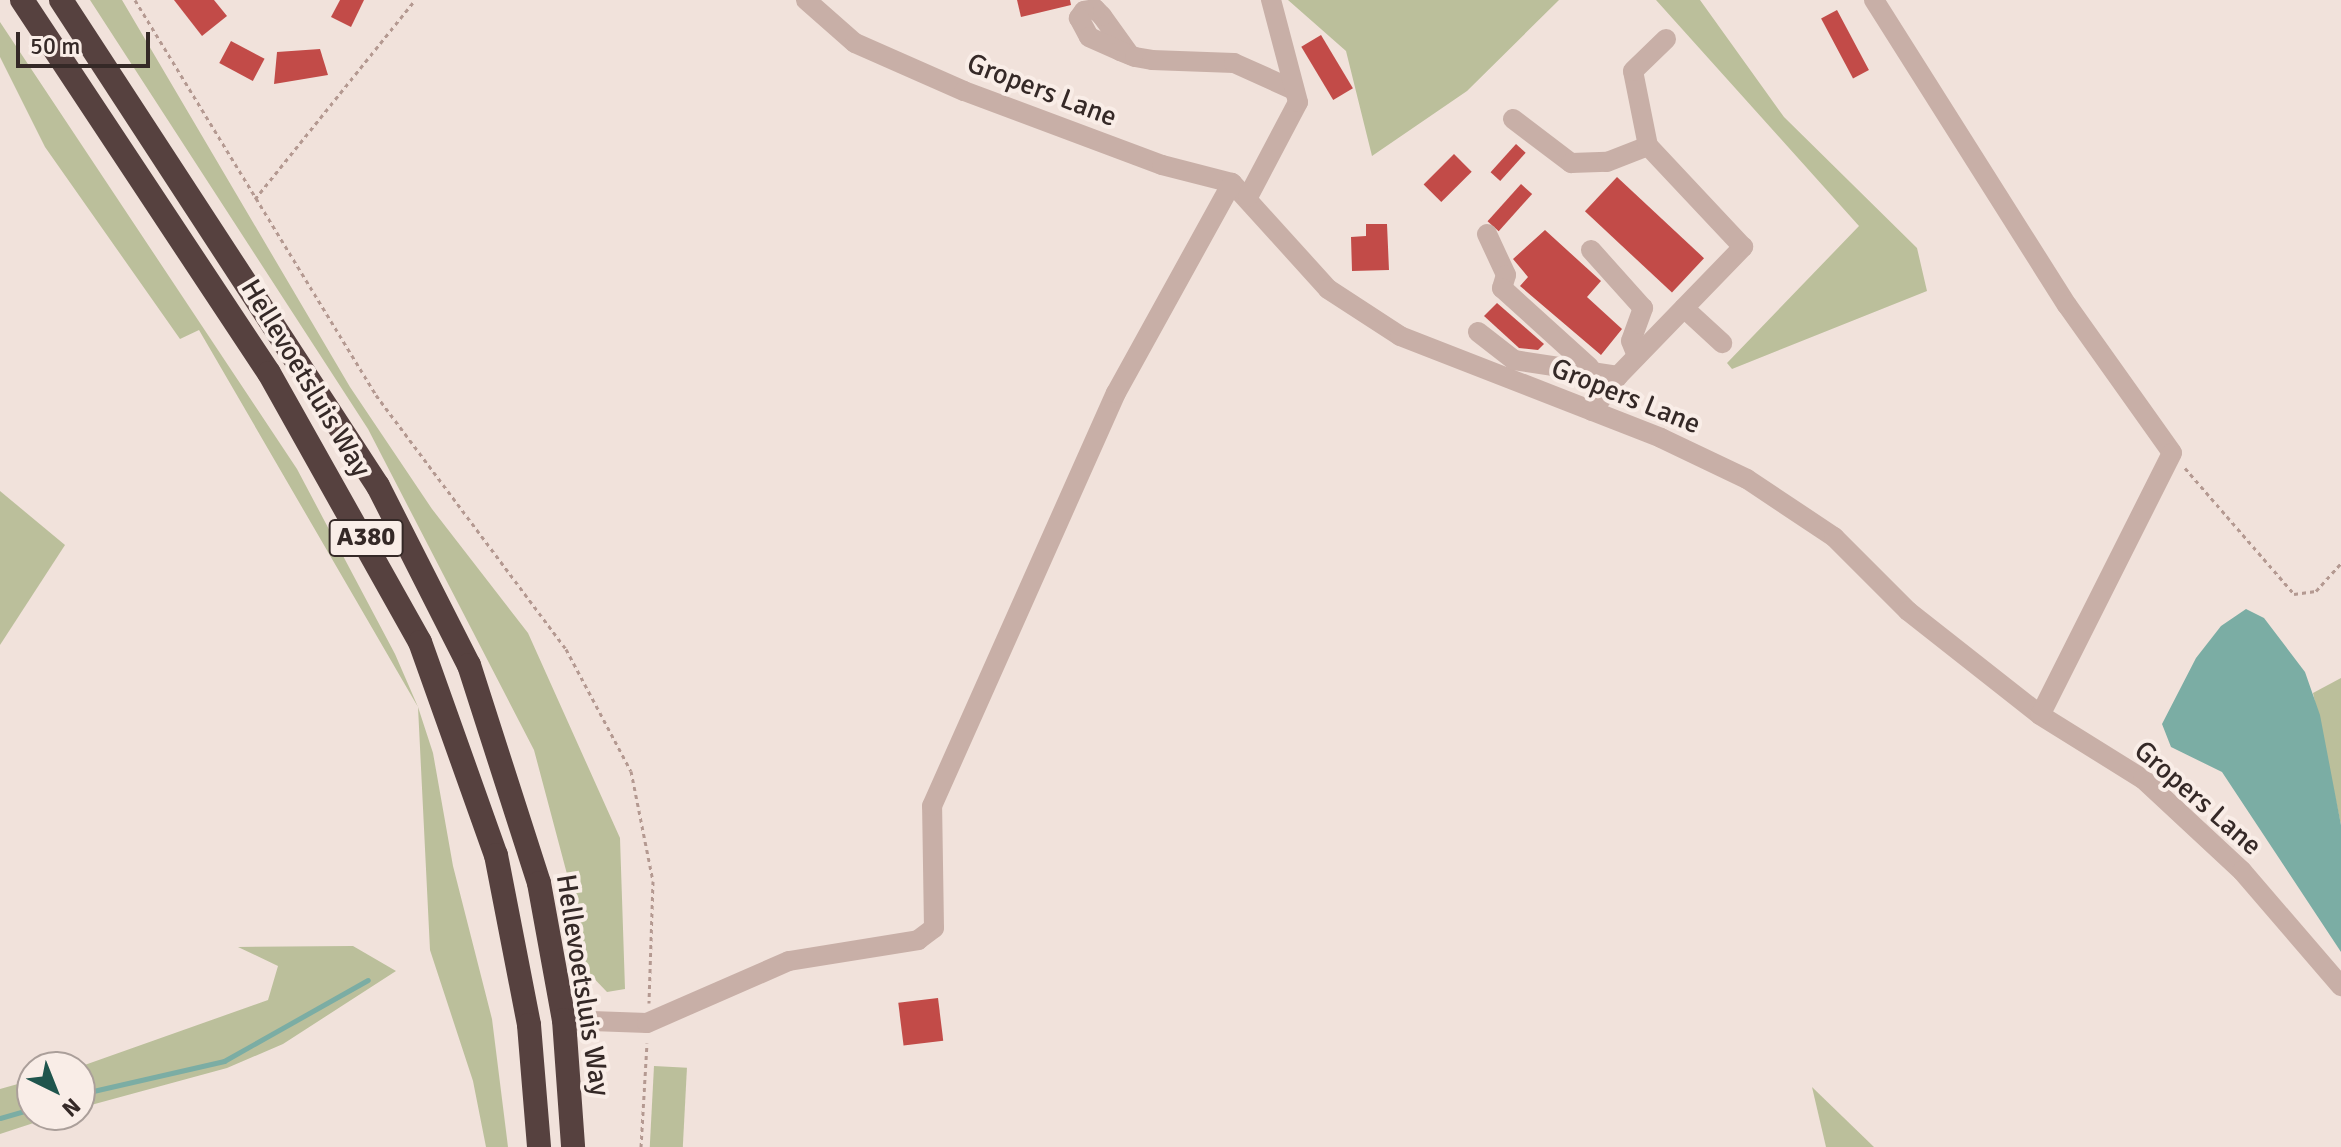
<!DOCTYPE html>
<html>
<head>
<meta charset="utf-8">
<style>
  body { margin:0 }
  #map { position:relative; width:2341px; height:1147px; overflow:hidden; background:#f1e2db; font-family:Signika,sans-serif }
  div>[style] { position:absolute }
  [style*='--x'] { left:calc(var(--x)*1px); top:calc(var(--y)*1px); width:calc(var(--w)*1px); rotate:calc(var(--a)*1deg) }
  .green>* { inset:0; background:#bbbf9b; transform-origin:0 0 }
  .water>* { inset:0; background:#7bada4 }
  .stream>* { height:5px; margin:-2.5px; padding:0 2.5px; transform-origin:2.5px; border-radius:2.5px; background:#7bada4 }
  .building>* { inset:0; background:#c24b48; transform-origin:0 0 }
  .path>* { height:3px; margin-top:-1.5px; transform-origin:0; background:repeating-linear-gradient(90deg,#b49991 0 4px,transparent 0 8px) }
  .minor>* { height:20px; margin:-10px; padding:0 10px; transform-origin:10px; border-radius:10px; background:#c8afa7 }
  .highway>* { height:24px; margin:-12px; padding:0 12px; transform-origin:12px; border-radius:12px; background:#56413f }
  span { translate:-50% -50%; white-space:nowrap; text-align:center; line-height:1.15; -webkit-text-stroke:8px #f9ede7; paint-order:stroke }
  .shield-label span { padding:2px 6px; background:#f9ede7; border:2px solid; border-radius:6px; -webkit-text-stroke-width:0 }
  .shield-label { font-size:26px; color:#352927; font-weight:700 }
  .street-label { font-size:28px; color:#352927 }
  .north { position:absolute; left:16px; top:1051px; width:80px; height:80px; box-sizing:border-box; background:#f9ede7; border:2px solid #ab9f9a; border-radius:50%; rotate:137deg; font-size:22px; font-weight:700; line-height:32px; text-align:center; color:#352927 }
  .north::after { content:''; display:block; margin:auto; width:28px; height:36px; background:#1f554d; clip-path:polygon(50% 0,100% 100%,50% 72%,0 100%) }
  .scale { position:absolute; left:16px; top:32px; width:134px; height:36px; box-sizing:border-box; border:4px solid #352927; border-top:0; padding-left:10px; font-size:24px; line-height:28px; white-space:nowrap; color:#352927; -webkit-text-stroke:6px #f9ede7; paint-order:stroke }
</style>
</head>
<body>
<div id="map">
  <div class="green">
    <i style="clip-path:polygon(90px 0,122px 0,350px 387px,432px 509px,528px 633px,620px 838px,625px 989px,607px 992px,584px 968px,580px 923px,534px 750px,368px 429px)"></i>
    <i style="clip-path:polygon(1288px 0,1559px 0,1467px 91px,1372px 156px,1346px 51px)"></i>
    <i style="clip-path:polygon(1656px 0,1700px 0,1784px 117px,1917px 248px,1927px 291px,1732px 369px,1727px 363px,1859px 226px)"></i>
    <i style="clip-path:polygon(0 22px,297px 469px,395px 654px,418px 707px,433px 753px,453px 866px,492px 1019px,508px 1147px,486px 1147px,473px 1081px,430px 950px,418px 707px,199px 330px,180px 339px,45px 147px,0 57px)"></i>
    <i style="clip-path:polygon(0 491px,65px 545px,0 645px)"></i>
    <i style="clip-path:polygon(2341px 678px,2341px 825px,2313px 693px)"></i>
    <i style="clip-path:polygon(353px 946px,396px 971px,283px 1044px,227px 1068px,80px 1108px,79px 1067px,268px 1000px,278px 966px,238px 947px)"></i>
    <i style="left:654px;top:1066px;width:33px;height:81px;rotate:3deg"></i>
    <i style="clip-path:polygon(32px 1080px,32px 1115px,58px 1115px,0 1134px,0 1089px)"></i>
    <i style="clip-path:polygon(1812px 1087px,1874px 1147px,1826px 1147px)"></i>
  </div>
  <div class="water">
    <i style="clip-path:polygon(2246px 609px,2264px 618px,2305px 672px,2320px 715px,2341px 825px,2341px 952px,2222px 772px,2171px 747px,2162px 724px,2196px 658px,2221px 626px)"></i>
  </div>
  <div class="stream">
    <i style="--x:80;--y:1094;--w:148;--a:-12.9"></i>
    <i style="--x:224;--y:1061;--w:165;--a:-29.4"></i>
    <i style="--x:0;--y:1118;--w:33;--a:-16"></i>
  </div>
  <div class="building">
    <i style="clip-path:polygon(174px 0,214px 0,227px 16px,202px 36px)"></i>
    <i style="clip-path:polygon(340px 0,364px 0,351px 27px,331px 17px)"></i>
    <i style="clip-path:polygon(1017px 0,1070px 0,1071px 5px,1021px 17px)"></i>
    <i style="left:1837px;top:10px;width:68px;height:18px;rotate:62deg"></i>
    <i style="left:1321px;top:35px;width:62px;height:23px;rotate:59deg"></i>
    <i style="left:231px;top:41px;width:38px;height:25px;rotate:28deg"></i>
    <i style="clip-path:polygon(320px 49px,328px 75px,274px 84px,277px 52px)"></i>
    <i style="left:1516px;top:144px;width:13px;height:38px;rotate:42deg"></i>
    <i style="left:1454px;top:154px;width:25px;height:43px;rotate:45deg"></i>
    <i style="left:1617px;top:177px;width:119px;height:47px;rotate:43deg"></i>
    <i style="left:1521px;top:184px;width:15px;height:50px;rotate:42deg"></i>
    <i style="clip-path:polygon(1366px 224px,1387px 224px,1389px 270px,1352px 271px,1351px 237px,1366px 236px)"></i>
    <i style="clip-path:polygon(1545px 230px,1601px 281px,1587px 297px,1622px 329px,1601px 355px,1520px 286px,1528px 277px,1513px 259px)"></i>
    <i style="clip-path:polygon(1497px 303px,1544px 344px,1538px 350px,1519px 348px,1484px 316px)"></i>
    <i style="left:938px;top:998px;width:43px;height:40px;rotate:83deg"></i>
  </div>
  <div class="path">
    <i style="--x:135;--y:0;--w:463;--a:58.6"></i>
    <i style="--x:376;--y:395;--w:317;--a:53.2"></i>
    <i style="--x:566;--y:649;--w:138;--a:62"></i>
    <i style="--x:631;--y:771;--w:112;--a:78.7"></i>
    <i style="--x:653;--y:881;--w:122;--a:91.9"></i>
    <i style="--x:255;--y:199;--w:255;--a:-51.2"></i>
    <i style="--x:2185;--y:468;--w:167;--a:49.1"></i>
    <i style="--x:2294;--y:594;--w:22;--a:-8"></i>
    <i style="--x:2316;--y:591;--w:38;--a:-48"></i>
    <i style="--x:641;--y:1147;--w:104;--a:-86.7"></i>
  </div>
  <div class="minor">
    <i style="--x:806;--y:0;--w:65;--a:41.3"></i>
    <i style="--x:855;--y:43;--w:119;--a:23.8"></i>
    <i style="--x:964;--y:91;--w:211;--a:20.5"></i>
    <i style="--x:1162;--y:165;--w:72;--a:14.4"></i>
    <i style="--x:1232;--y:183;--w:143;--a:47.8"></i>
    <i style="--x:1328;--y:289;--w:86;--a:33.1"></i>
    <i style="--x:1400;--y:336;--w:280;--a:21.3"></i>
    <i style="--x:1661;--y:438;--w:95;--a:25.5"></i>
    <i style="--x:1747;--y:479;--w:105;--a:33.7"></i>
    <i style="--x:1834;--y:537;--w:105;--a:45"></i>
    <i style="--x:1908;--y:611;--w:168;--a:38.2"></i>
    <i style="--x:2040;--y:715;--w:121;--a:31.9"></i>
    <i style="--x:2143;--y:779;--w:135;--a:42.9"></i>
    <i style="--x:2242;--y:871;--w:152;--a:49.3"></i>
    <i style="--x:1874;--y:0;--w:361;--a:57.7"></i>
    <i style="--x:2067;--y:305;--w:181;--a:54.6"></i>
    <i style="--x:2172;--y:453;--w:293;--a:116.7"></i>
    <i style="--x:1130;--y:55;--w:48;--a:-125.7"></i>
    <i style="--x:1102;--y:16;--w:10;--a:-135"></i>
    <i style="--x:1095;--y:9;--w:11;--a:170"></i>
    <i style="--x:1084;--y:11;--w:9;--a:126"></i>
    <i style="--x:1079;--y:18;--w:21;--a:62"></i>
    <i style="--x:1089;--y:37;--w:34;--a:24"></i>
    <i style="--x:1120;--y:51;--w:16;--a:22"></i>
    <i style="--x:1135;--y:57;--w:17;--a:10"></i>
    <i style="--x:1152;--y:60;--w:82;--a:2.1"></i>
    <i style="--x:1234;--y:63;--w:66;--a:24.2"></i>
    <i style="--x:1513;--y:119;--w:73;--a:37.2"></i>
    <i style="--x:1571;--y:163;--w:36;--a:-2"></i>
    <i style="--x:1607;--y:162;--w:44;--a:-21.3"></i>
    <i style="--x:1248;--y:197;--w:107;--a:-62.2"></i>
    <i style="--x:1298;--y:102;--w:106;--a:-104.8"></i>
    <i style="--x:1487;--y:234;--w:45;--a:65.1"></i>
    <i style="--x:1506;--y:275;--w:14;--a:107"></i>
    <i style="--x:1502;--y:288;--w:118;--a:42.2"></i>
    <i style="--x:1591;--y:250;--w:78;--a:48.1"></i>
    <i style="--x:1643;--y:308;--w:35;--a:110"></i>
    <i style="--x:1631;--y:341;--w:16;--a:68"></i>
    <i style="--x:1684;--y:308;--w:52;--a:42.6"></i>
    <i style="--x:1478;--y:332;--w:46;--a:37.9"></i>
    <i style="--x:1514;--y:360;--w:105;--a:8.7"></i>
    <i style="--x:1592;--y:411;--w:44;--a:-53.4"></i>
    <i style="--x:1618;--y:376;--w:180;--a:-45.9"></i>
    <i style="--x:1743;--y:247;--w:139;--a:-133.2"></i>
    <i style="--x:1648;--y:146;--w:76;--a:-101.3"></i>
    <i style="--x:1633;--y:71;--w:46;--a:-44.1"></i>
    <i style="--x:564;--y:1020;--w:83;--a:2.1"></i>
    <i style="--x:647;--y:1023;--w:155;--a:-23.6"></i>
    <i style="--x:789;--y:961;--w:131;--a:-9.2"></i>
    <i style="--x:918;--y:940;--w:20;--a:-37"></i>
    <i style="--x:934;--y:928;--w:122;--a:-90.9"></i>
    <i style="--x:932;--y:806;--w:452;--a:-66"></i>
    <i style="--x:1116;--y:393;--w:240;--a:-61.1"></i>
  </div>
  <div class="highway">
    <i style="--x:22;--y:0;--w:447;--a:56.5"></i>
    <i style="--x:269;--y:373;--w:308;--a:60.7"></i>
    <i style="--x:420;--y:642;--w:226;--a:70.4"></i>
    <i style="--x:496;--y:855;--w:173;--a:79"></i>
    <i style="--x:529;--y:1025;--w:122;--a:85.3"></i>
    <i style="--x:61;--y:0;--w:580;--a:56.89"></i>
    <i style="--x:378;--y:486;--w:201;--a:63.1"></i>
    <i style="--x:469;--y:665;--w:229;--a:72.2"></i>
    <i style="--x:539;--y:883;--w:139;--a:79.7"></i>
    <i style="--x:564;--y:1020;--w:127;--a:85.9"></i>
  </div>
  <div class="shield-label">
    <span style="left:366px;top:538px">A380</span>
  </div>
  <div class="street-label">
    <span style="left:1042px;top:90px;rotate:21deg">Gropers Lane</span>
    <span style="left:306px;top:378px;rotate:59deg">Hellevoetsluis Way</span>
    <span style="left:1626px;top:396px;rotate:22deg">Gropers Lane</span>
    <span style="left:2198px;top:798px;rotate:41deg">Gropers Lane</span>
    <span style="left:583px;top:985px;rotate:81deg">Hellevoetsluis Way</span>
  </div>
  <div class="north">N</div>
  <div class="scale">50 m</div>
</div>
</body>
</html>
